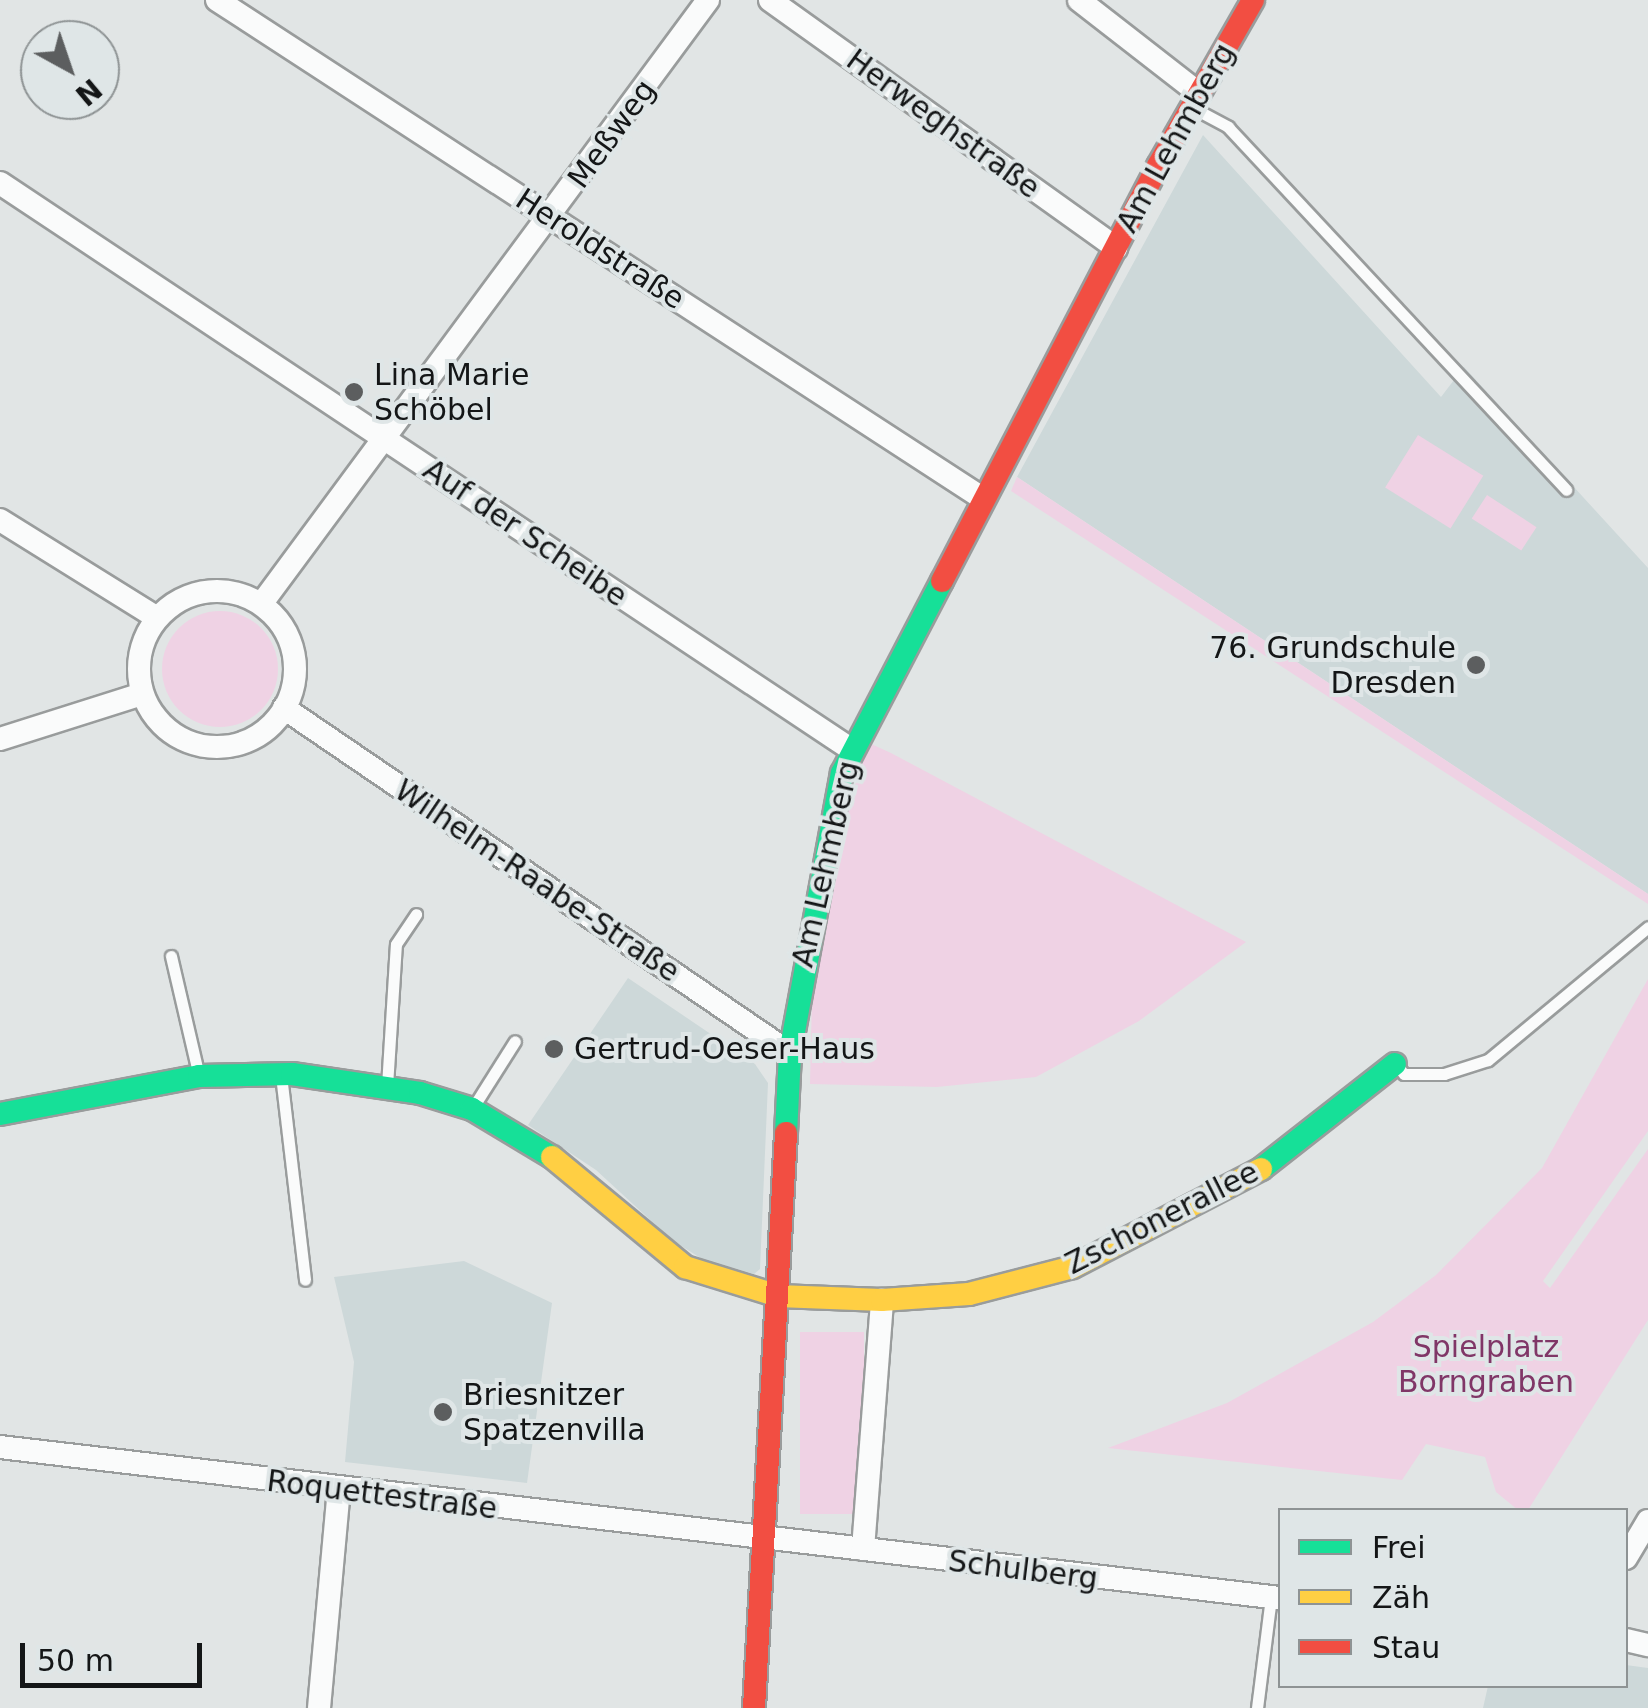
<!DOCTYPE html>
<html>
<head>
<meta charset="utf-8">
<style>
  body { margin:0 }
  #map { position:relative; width:1648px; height:1708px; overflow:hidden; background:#e1e5e5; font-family:"DejaVu Sans",sans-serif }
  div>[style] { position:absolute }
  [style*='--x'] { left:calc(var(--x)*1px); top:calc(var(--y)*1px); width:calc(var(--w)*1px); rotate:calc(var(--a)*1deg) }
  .built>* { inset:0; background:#cdd8d9 }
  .green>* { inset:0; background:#efd2e4; transform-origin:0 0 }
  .round { border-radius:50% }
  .roads { filter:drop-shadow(2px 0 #999c9c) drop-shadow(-2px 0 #999c9c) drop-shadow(0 2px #999c9c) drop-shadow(0 -2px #999c9c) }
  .lane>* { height:11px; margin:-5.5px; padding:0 5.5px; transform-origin:5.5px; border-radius:5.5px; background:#fafbfb }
  .street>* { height:22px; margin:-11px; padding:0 11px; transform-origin:11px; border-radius:11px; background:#fafbfb }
  .street>.ring { margin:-11px; padding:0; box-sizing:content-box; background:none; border:22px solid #fafbfb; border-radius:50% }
  .fast>* { height:22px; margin:-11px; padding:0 11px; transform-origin:11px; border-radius:11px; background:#16e098 }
  .slow>* { height:22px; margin:-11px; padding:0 11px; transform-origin:11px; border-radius:11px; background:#ffcf43 }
  .jam>* { height:22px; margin:-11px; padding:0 11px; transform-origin:11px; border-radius:11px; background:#f24e42 }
  .dots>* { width:28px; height:28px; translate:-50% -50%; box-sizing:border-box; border:5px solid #dfe6e7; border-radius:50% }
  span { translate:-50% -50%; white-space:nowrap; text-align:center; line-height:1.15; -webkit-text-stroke:8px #dfe6e7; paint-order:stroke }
  .street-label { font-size:30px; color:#141617 }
  .poi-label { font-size:30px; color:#141617 }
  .left { translate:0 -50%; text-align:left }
  .right { translate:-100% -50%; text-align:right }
  .park-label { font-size:30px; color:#803667 }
  .legend { position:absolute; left:1278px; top:1508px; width:350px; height:180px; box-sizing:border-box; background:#dfe6e7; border:2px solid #8e9394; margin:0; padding:12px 18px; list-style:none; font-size:30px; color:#141617 }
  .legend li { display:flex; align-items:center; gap:20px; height:50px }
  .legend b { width:50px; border:2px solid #8e9394 }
  .north { position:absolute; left:20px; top:20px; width:100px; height:100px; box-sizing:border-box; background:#dfe6e7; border:2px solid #8e9394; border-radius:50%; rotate:140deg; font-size:28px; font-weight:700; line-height:40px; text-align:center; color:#141617 }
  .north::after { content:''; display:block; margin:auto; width:35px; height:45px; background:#5c5e5f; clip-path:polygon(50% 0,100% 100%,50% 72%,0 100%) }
  .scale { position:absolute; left:20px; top:1643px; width:182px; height:45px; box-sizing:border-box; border:5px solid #141617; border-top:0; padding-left:12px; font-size:30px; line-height:35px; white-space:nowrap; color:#141617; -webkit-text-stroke:8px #dfe6e7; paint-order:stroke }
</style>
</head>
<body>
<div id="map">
  <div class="built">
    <i style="clip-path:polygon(1203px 135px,1441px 397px,1464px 367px,1648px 568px,1648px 894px,1017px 477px)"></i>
    <i style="clip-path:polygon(628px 978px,755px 1064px,768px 1083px,760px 1269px,754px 1274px,702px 1259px,672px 1240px,596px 1170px,528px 1125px)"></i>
    <i style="clip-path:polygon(464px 1261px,552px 1303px,527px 1483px,345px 1462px,354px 1362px,334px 1277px)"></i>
    <i style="clip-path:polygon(1626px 1665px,1648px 1668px,1648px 1708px,1483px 1708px,1488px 1686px,1626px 1686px)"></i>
  </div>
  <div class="green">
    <i style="left:1418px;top:435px;width:77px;height:62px;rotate:32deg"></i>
    <i style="clip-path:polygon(1017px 477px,1648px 894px,1648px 904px,1011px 491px)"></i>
    <i style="left:1487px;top:495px;width:59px;height:28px;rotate:33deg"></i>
    <i class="round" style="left:162px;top:611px;width:116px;height:116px"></i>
    <i style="clip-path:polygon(869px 743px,891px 753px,1246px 942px,1139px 1021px,1036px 1077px,937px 1087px,810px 1084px,812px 996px,849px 790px,861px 779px,857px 771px)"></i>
    <i style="clip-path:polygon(1648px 979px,1648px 1131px,1543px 1281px,1550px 1288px,1648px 1149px,1648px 1320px,1528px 1510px,1518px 1510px,1496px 1492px,1485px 1457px,1426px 1444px,1402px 1480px,1108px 1448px,1227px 1403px,1373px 1322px,1436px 1275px,1542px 1168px)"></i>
    <i style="left:800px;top:1332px;width:64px;height:182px"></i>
  </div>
  <div class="roads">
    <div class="lane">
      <i style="--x:1193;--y:108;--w:40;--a:28"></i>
      <i style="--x:1228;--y:127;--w:496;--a:47"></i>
      <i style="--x:171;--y:956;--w:119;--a:76.9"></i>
      <i style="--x:1398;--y:1067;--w:9;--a:49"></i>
      <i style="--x:1404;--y:1074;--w:40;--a:0"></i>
      <i style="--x:1444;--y:1074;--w:46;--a:-17.7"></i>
      <i style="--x:1488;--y:1060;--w:208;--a:-39.7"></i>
      <i style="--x:281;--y:1075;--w:206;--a:83.3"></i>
      <i style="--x:387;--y:1086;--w:142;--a:-86.4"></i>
      <i style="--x:396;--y:944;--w:36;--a:-56"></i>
      <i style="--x:472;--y:1109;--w:80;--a:-57.7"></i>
      <i style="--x:1257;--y:1708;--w:112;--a:-82.8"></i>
    </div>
    <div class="street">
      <i style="--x:217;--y:0;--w:913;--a:33.06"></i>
      <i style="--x:770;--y:0;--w:426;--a:35.6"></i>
      <i style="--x:1079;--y:0;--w:150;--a:37.9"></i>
      <i style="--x:0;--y:183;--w:1023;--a:33.64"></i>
      <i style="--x:0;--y:520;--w:184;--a:31.9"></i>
      <i class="ring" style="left:139px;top:591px;width:134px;height:134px"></i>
      <i style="--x:262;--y:603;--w:750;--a:-53.51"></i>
      <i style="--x:284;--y:708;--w:612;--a:34.29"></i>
      <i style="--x:0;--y:739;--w:149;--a:-17.6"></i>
      <i style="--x:0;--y:1447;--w:1289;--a:6.73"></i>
      <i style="--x:863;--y:1549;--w:250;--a:-85.6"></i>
      <i style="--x:1626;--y:1558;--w:43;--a:-59.3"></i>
      <i style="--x:1626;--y:1640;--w:23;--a:13"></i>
      <i style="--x:319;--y:1708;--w:219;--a:-84.8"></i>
    </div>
    <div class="fast">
      <i style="--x:0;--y:1114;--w:203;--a:-10.8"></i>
      <i style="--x:199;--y:1076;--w:93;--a:-1.2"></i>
      <i style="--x:292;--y:1074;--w:129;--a:8.4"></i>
      <i style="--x:420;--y:1093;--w:54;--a:17.1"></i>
      <i style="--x:472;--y:1109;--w:93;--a:31"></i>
      <i style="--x:786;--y:1133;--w:80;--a:-87.1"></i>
      <i style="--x:790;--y:1053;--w:285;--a:-79.5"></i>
      <i style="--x:842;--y:773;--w:216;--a:-62.5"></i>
      <i style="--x:1261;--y:1169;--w:170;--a:-38.1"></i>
    </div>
    <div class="slow">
      <i style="--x:552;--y:1157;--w:173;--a:39.6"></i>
      <i style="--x:685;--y:1267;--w:97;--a:17.3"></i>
      <i style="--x:778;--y:1296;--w:104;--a:2.2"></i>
      <i style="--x:882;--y:1300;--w:87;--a:-3.9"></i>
      <i style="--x:969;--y:1294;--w:107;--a:-14.6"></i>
      <i style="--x:1073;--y:1267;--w:212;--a:-27.5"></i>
    </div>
    <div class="jam">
      <i style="--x:942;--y:581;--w:468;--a:-62.5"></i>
      <i style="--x:1158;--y:166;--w:191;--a:-60.2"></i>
      <i style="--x:754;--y:1708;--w:576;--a:-86.81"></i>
    </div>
  </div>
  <div class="dots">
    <i style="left:354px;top:392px;background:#5c5e5f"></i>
    <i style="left:1476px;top:665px;background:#5c5e5f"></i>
    <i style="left:554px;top:1049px;background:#5c5e5f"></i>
    <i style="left:443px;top:1412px;background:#5c5e5f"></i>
  </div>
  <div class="street-label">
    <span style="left:943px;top:124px;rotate:36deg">Herweghstraße</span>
    <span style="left:612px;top:134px;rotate:-54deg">Meßweg</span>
    <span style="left:1176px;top:138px;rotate:-61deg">Am Lehmberg</span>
    <span style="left:600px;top:249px;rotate:33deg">Heroldstraße</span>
    <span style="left:525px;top:533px;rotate:34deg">Auf der Scheibe</span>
    <span style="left:826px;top:864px;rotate:-77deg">Am Lehmberg</span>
    <span style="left:537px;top:881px;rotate:34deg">Wilhelm-Raabe-Straße</span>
    <span style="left:1162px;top:1218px;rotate:-27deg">Zschonerallee</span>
    <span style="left:382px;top:1495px;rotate:7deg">Roquettestraße</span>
    <span style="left:1023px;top:1570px;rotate:7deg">Schulberg</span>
  </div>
  <div class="poi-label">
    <span class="left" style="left:374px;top:392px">Lina Marie<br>Schöbel</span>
    <span class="right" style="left:1456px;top:665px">76. Grundschule<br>Dresden</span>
    <span class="left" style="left:574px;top:1049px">Gertrud-Oeser-Haus</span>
    <span class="left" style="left:463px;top:1412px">Briesnitzer<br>Spatzenvilla</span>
  </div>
  <div class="park-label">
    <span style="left:1486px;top:1364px">Spielplatz<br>Borngraben</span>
  </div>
  <ul class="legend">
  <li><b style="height:12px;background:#16e098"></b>Frei</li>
  <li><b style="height:12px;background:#ffcf43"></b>Zäh</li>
  <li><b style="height:12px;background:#f24e42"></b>Stau</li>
  </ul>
  <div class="north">N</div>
  <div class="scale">50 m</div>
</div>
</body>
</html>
